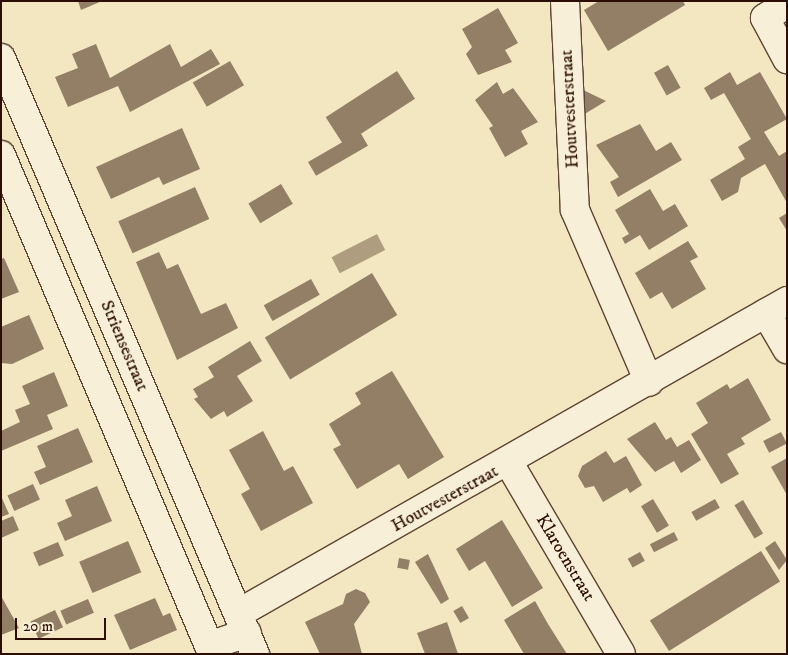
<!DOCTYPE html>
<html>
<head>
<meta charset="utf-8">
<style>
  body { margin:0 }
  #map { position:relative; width:788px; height:655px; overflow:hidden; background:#f2e7c1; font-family:"IM FELL DW Pica",serif }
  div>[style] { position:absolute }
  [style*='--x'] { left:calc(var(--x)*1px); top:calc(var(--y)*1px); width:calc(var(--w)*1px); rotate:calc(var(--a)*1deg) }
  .water>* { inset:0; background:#af9d80; transform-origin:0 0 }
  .building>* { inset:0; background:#937e66; transform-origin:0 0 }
  .roads { filter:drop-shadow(1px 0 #5e4432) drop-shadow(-1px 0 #5e4432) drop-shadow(0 1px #5e4432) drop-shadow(0 -1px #5e4432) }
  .minor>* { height:28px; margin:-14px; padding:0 14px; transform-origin:14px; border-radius:14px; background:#f7efd7 }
  .tertiary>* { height:28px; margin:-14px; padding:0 14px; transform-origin:14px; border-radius:14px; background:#f7efd7 }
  span { translate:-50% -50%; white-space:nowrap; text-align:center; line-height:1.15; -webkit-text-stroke:4px #f7efd7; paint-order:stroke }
  .street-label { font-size:18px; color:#2c0d03 }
  .frame { position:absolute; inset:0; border:2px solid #2c0d03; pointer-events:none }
  .scale { position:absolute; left:15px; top:618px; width:91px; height:22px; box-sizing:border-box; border:2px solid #2c0d03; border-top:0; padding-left:6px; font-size:15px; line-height:18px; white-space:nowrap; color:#2c0d03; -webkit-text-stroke:4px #f7efd7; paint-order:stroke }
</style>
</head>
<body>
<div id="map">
  <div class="water">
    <i style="left:377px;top:234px;width:18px;height:51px;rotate:63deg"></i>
  </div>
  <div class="building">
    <i style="clip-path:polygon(78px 1px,102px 1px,81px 10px)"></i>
    <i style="clip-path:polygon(599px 1px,683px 1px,685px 5px,608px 51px,584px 10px)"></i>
    <i style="clip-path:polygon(498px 8px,518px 43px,505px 50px,512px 62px,478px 75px,466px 54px,472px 47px,462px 29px)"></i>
    <i style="clip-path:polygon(96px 44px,110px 78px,170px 44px,181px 67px,211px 49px,220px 64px,130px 112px,118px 86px,68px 107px,55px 77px,78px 68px,72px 54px)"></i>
    <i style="left:230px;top:61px;width:28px;height:43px;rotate:60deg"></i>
    <i style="left:668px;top:65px;width:26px;height:16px;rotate:61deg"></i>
    <i style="left:397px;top:71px;width:33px;height:85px;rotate:57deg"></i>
    <i style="clip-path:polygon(730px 72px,737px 85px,760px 72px,787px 119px,764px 132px,779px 156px,787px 151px,787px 203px,765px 164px,741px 178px,738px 192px,722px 201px,710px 180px,745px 159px,738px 147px,751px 139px,724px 93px,711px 100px,704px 88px)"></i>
    <i style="clip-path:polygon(497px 82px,503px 94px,513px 88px,538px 122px,521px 131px,528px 144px,505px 157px,489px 128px,493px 126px,475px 100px)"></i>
    <i style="clip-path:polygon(581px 89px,606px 101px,583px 115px)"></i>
    <i style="clip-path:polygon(640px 124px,656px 151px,671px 142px,682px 160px,618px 197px,610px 182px,619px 177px,596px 145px)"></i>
    <i style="clip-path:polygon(182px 128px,200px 169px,163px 185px,159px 177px,111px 199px,96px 167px)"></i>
    <i style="left:360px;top:132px;width:16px;height:60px;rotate:60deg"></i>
    <i style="left:281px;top:184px;width:23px;height:38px;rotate:59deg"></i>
    <i style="left:195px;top:187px;width:35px;height:84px;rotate:66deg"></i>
    <i style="clip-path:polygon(650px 189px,663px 211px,675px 204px,688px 226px,649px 250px,640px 235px,625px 244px,622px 238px,629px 234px,615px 210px)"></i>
    <i style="clip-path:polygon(787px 213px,787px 231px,779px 218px)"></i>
    <i style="clip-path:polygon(688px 241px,698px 257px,690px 261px,706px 289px,672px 309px,662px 292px,650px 299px,635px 273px)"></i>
    <i style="clip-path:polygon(159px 252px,167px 269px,178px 264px,201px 314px,226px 303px,238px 328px,177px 360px,136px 262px)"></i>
    <i style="clip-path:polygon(4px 258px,19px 292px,1px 299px,1px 259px)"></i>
    <i style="left:372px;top:273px;width:49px;height:125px;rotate:59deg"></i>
    <i style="left:311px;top:279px;width:18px;height:54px;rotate:61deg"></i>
    <i style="clip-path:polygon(29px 315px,44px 349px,12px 364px,1px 363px,1px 327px)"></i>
    <i style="clip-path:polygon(250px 341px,262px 361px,237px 376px,253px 401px,227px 417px,224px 411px,211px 419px,194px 399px,198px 397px,193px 389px,214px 377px,208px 367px)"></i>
    <i style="clip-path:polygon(392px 371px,444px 457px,408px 479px,399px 464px,357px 489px,333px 449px,341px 445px,329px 424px,361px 404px,355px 393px)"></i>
    <i style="clip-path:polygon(54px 372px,68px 406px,47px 415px,53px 429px,1px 451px,1px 431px,20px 422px,15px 410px,30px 404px,22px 386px)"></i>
    <i style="clip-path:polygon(748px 378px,771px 420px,741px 438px,745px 444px,727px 454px,739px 474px,721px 484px,691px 434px,708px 423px,696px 403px,727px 384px,730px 389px)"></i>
    <i style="clip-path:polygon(655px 422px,666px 440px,671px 437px,677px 447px,689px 440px,701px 460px,681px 473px,674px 461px,655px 472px,627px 439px)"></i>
    <i style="clip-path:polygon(78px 428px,93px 462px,40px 485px,34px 472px,46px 467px,37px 446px)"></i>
    <i style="clip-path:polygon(263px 431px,284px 471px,293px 466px,313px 503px,261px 531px,241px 494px,250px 489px,229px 450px)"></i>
    <i style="left:781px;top:432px;width:13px;height:20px;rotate:63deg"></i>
    <i style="clip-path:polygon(606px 451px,614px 463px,626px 456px,642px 485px,630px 493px,627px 488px,603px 502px,594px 486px,585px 488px,578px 476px,582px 466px)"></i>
    <i style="clip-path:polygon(787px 458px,787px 495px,771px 467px)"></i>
    <i style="left:33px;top:484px;width:17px;height:28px;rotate:66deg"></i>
    <i style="clip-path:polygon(97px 486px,112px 521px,65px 541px,57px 523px,72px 516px,65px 500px)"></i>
    <i style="clip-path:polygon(1px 496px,9px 514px,1px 517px)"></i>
    <i style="left:653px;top:499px;width:31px;height:14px;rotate:59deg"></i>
    <i style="left:715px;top:499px;width:10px;height:27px;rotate:61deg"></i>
    <i style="left:743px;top:500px;width:39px;height:10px;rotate:59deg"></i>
    <i style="clip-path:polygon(13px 516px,19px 530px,1px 538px,1px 521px)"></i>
    <i style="clip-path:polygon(502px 520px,543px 588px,512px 607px,485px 561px,469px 571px,456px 549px)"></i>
    <i style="left:674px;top:532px;width:9px;height:27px;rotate:63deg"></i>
    <i style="left:128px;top:541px;width:34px;height:53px;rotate:67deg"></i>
    <i style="clip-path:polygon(775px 541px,787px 560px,779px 570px,765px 548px)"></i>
    <i style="left:58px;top:542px;width:15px;height:27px;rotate:67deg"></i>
    <i style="left:761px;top:551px;width:36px;height:131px;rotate:58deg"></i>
    <i style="left:640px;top:552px;width:10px;height:14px;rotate:61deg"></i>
    <i style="clip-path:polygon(428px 554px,449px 599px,441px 604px,415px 562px)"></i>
    <i style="left:399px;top:558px;width:11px;height:10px;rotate:10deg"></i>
    <i style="clip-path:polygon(356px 589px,365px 593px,370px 602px,354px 624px,362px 654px,320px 654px,305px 622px,343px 604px,346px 594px)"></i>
    <i style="clip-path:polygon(1px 596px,19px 628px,1px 635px)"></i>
    <i style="clip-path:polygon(155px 598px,163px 616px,170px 613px,177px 630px,130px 650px,114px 615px)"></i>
    <i style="left:88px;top:599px;width:15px;height:30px;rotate:67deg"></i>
    <i style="clip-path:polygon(535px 601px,548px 624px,567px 654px,524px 654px,504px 620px)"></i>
    <i style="left:462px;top:606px;width:14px;height:10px;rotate:60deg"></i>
    <i style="left:55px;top:610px;width:19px;height:27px;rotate:65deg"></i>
    <i style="clip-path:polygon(447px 622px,458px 654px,425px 654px,417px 633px)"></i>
  </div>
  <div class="roads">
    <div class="minor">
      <i style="--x:565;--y:1;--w:209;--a:87.3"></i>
      <i style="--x:575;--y:210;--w:187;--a:66.7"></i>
      <i style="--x:787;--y:4;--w:26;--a:148"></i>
      <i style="--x:765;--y:18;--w:47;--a:61.8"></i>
      <i style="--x:1;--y:155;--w:533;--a:67.04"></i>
      <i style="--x:209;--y:646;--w:40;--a:-18.9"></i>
      <i style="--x:766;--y:313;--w:42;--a:59.7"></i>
      <i style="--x:509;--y:463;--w:221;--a:59.6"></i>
      <i style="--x:239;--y:613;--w:631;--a:-29.65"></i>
    </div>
    <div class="tertiary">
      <i style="--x:1;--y:58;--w:648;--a:66.92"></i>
    </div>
  </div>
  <div class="street-label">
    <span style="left:570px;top:109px;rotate:-93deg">Houtvesterstraat</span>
    <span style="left:124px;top:346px;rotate:67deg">Striensestraat</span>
    <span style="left:445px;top:499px;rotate:-29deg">Houtvesterstraat</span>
    <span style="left:565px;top:558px;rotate:59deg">Klaroenstraat</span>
  </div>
  <div class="frame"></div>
  <div class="scale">20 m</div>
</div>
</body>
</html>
